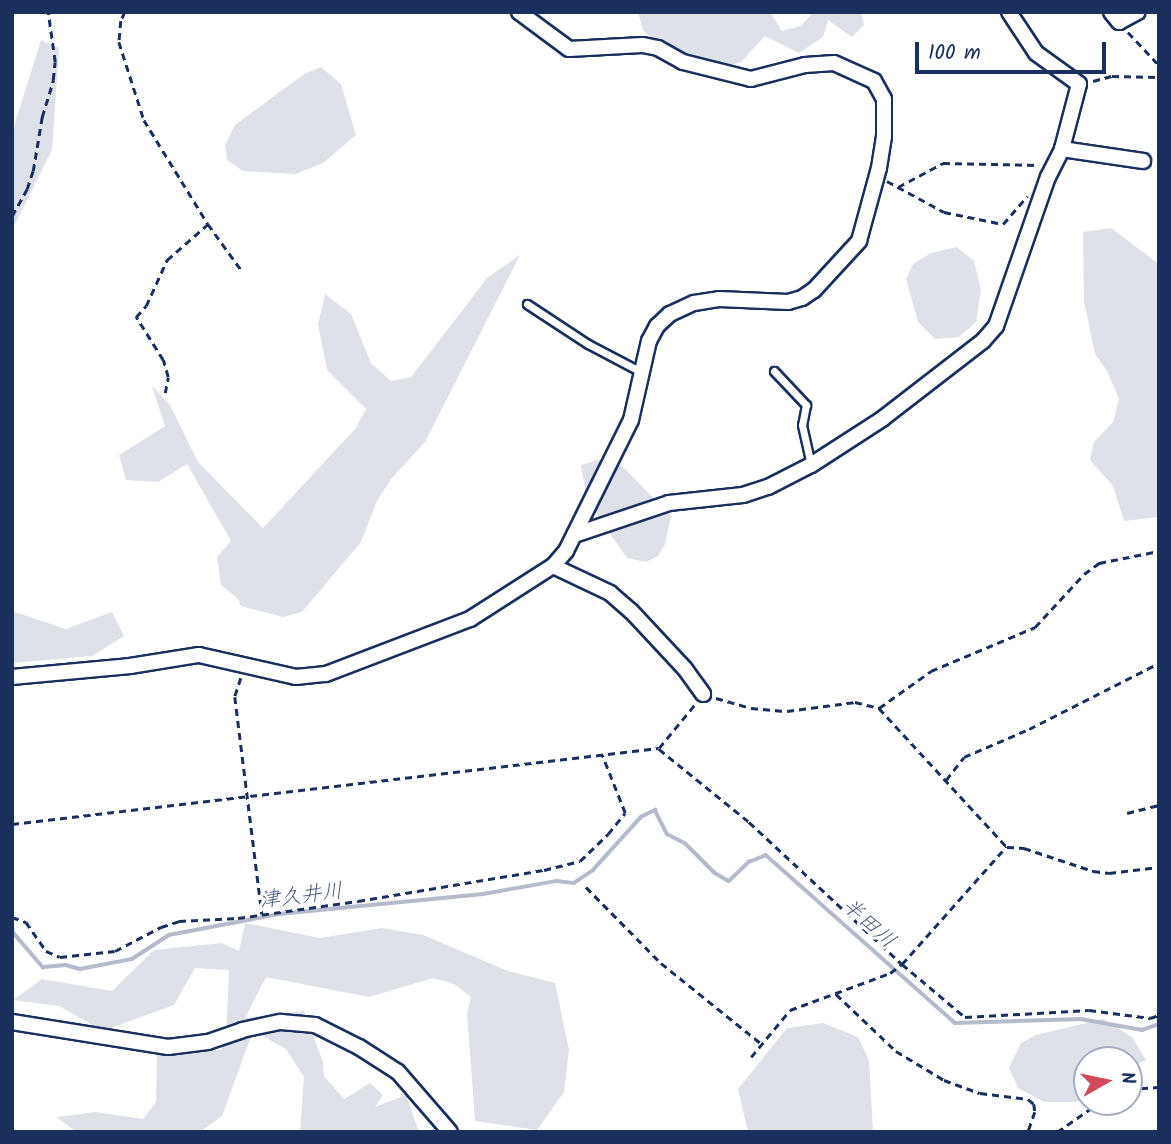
<!DOCTYPE html>
<html>
<head>
<meta charset="utf-8">
<style>
  body { margin:0 }
  #map { position:relative; width:1171px; height:1144px; overflow:hidden; background:#fff; font-family:Kalam,"Klee One",sans-serif }
  div>[style] { position:absolute }
  [style*='--x'] { left:calc(var(--x)*1px); top:calc(var(--y)*1px); width:calc(var(--w)*1px); rotate:calc(var(--a)*1deg) }
  .green>* { inset:0; background:#dee1e7 }
  .stream>* { height:3.5px; margin:-1.75px; padding:0 1.75px; transform-origin:1.75px; border-radius:1.75px; background:#b5bbca }
  .path>* { height:2.5px; margin-top:-1.25px; transform-origin:0; background:repeating-linear-gradient(90deg,#1b2f5e 0 7px,transparent 0 12px) }
  .roads { filter:drop-shadow(2px 0 #1b2f5e) drop-shadow(-2px 0 #1b2f5e) drop-shadow(0 2px #1b2f5e) drop-shadow(0 -2px #1b2f5e) }
  .service>* { height:7px; margin:-3.5px; padding:0 3.5px; transform-origin:3.5px; border-radius:3.5px; background:#fff }
  .minor>* { height:14px; margin:-7px; padding:0 7px; transform-origin:7px; border-radius:7px; background:#fff }
  span { translate:-50% -50%; white-space:nowrap; text-align:center; line-height:1.15; -webkit-text-stroke:6px #fff; paint-order:stroke }
  .water-label { font-size:21px; color:#49597e; font-style:italic }
  .frame { position:absolute; inset:0; border:14px solid #1b2f5e; pointer-events:none }
  .north { position:absolute; left:1073px; top:1046px; width:70px; height:70px; box-sizing:border-box; background:#fff; border:2px solid #a4acbf; border-radius:50%; rotate:81deg; font-size:19px; font-weight:700; line-height:28px; text-align:center; color:#1b2f5e }
  .north::after { content:''; display:block; margin:auto; width:24px; height:32px; background:#d1495b; clip-path:polygon(50% 0,100% 100%,50% 72%,0 100%) }
  .scale { position:absolute; left:915px; top:42px; width:191px; height:32px; box-sizing:border-box; border:4px solid #1b2f5e; border-top:0; padding-left:9px; font-size:21px; line-height:24px; white-space:nowrap; color:#1b2f5e; -webkit-text-stroke:5px #fff; paint-order:stroke }
</style>
</head>
<body>
<div id="map">
  <div class="green">
    <i style="clip-path:polygon(638px 12px,770px 12px,782px 31px,801px 26px,813px 12px,861px 12px,864px 25px,852px 37px,828px 20px,823px 37px,799px 53px,765px 36px,741px 62px,724px 67px,663px 49px,643px 30px)"></i>
    <i style="clip-path:polygon(41px 40px,59px 48px,52px 150px,12px 230px,12px 146px,15px 123px)"></i>
    <i style="clip-path:polygon(321px 67px,341px 84px,356px 135px,323px 163px,296px 174px,243px 171px,227px 160px,225px 145px,235px 125px,304px 74px)"></i>
    <i style="clip-path:polygon(1111px 228px,1159px 264px,1159px 517px,1124px 521px,1113px 486px,1090px 460px,1094px 442px,1113px 422px,1119px 399px,1107px 371px,1095px 354px,1084px 301px,1083px 232px)"></i>
    <i style="clip-path:polygon(957px 247px,974px 261px,981px 290px,976px 322px,959px 337px,935px 339px,918px 322px,906px 279px,913px 264px,931px 253px)"></i>
    <i style="clip-path:polygon(520px 255px,425px 442px,391px 479px,377px 501px,361px 542px,302px 612px,283px 617px,241px 606px,238px 599px,221px 585px,217px 557px,231px 541px,187px 464px,158px 482px,126px 480px,119px 455px,165px 426px,152px 386px,170px 405px,198px 462px,263px 528px,355px 429px,366px 409px,327px 370px,318px 324px,325px 294px,351px 314px,371px 363px,391px 381px,411px 377px,488px 277px)"></i>
    <i style="clip-path:polygon(598px 460px,621px 465px,671px 516px,665px 544px,658px 556px,646px 562px,627px 558px,587px 500px,581px 465px)"></i>
    <i style="clip-path:polygon(12px 611px,66px 629px,112px 612px,124px 636px,92px 656px,12px 663px)"></i>
    <i style="clip-path:polygon(245px 923px,320px 938px,382px 928px,423px 935px,508px 971px,555px 983px,569px 1050px,564px 1092px,537px 1130px,475px 1121px,467px 1013px,471px 997px,454px 984px,433px 978px,369px 997px,266px 977px,245px 1018px,304px 1011px,323px 1062px,324px 1076px,344px 1099px,370px 1083px,383px 1095px,375px 1107px,406px 1095px,419px 1132px,300px 1132px,304px 1077px,286px 1049px,253px 1031px,222px 1116px,200px 1132px,76px 1132px,56px 1117px,96px 1112px,143px 1119px,156px 1102px,157px 1053px,221px 1050px,226px 1039px,229px 970px,195px 968px,174px 1005px,111px 1028px,96px 1027px,59px 1006px,13px 1000px,42px 979px,112px 991px,154px 950px,222px 943px,239px 951px)"></i>
    <i style="clip-path:polygon(1103px 1019px,1132px 1037px,1146px 1060px,1129px 1068px,1129px 1060px,1087px 1060px,1087px 1096px,1077px 1102px,1044px 1102px,1018px 1088px,1009px 1068px,1021px 1043px,1036px 1035px)"></i>
    <i style="clip-path:polygon(823px 1023px,858px 1037px,869px 1060px,873px 1132px,748px 1132px,738px 1089px,787px 1028px)"></i>
  </div>
  <div class="stream">
    <i style="--x:12;--y:931;--w:48;--a:49.3"></i>
    <i style="--x:43;--y:967;--w:23;--a:-5"></i>
    <i style="--x:66;--y:965;--w:15;--a:16"></i>
    <i style="--x:80;--y:969;--w:53;--a:-10.9"></i>
    <i style="--x:132;--y:959;--w:44;--a:-33"></i>
    <i style="--x:169;--y:935;--w:112;--a:-10.8"></i>
    <i style="--x:279;--y:914;--w:205;--a:-5.6"></i>
    <i style="--x:483;--y:894;--w:75;--a:-10"></i>
    <i style="--x:557;--y:881;--w:17;--a:7"></i>
    <i style="--x:574;--y:883;--w:23;--a:-34"></i>
    <i style="--x:593;--y:870;--w:72;--a:-47.8"></i>
    <i style="--x:641;--y:817;--w:16;--a:-27"></i>
    <i style="--x:655;--y:810;--w:27;--a:63"></i>
    <i style="--x:667;--y:834;--w:20;--a:27"></i>
    <i style="--x:685;--y:843;--w:42;--a:45"></i>
    <i style="--x:715;--y:873;--w:16;--a:30"></i>
    <i style="--x:729;--y:881;--w:28;--a:-44"></i>
    <i style="--x:749;--y:862;--w:18;--a:-22"></i>
    <i style="--x:766;--y:855;--w:253;--a:41.6"></i>
    <i style="--x:955;--y:1023;--w:126;--a:-1.8"></i>
    <i style="--x:1081;--y:1019;--w:62;--a:10.2"></i>
    <i style="--x:1142;--y:1030;--w:18;--a:-19"></i>
  </div>
  <div class="path">
    <i style="--x:125;--y:12;--w:10;--a:114"></i>
    <i style="--x:121;--y:21;--w:21;--a:95"></i>
    <i style="--x:119;--y:42;--w:82;--a:72.2"></i>
    <i style="--x:144;--y:120;--w:122;--a:58.4"></i>
    <i style="--x:208;--y:224;--w:58;--a:54.1"></i>
    <i style="--x:1128;--y:32;--w:45;--a:46.8"></i>
    <i style="--x:1093;--y:81;--w:20;--a:-15"></i>
    <i style="--x:1112;--y:76;--w:47;--a:1.2"></i>
    <i style="--x:887;--y:181;--w:65;--a:28.5"></i>
    <i style="--x:944;--y:212;--w:60;--a:11.5"></i>
    <i style="--x:1003;--y:224;--w:37;--a:-49"></i>
    <i style="--x:898;--y:187;--w:51;--a:-28.1"></i>
    <i style="--x:943;--y:163;--w:96;--a:1.2"></i>
    <i style="--x:12;--y:216;--w:31;--a:-61"></i>
    <i style="--x:27;--y:189;--w:19;--a:-72"></i>
    <i style="--x:33;--y:171;--w:55;--a:-80.5"></i>
    <i style="--x:42;--y:117;--w:39;--a:-73"></i>
    <i style="--x:53;--y:80;--w:18;--a:-84"></i>
    <i style="--x:55;--y:62;--w:50;--a:-98"></i>
    <i style="--x:165;--y:393;--w:16;--a:-79"></i>
    <i style="--x:168;--y:377;--w:18;--a:-106"></i>
    <i style="--x:163;--y:360;--w:51;--a:-122.1"></i>
    <i style="--x:136;--y:317;--w:15;--a:-48"></i>
    <i style="--x:146;--y:306;--w:51;--a:-65.5"></i>
    <i style="--x:167;--y:260;--w:55;--a:-41.3"></i>
    <i style="--x:241;--y:678;--w:20;--a:108"></i>
    <i style="--x:235;--y:697;--w:219;--a:82.9"></i>
    <i style="--x:716;--y:698;--w:36;--a:16"></i>
    <i style="--x:751;--y:708;--w:36;--a:5"></i>
    <i style="--x:787;--y:711;--w:69;--a:-7.5"></i>
    <i style="--x:855;--y:702;--w:25;--a:14"></i>
    <i style="--x:879;--y:708;--w:189;--a:47.4"></i>
    <i style="--x:1007;--y:847;--w:17;--a:3"></i>
    <i style="--x:1024;--y:848;--w:73;--a:18.4"></i>
    <i style="--x:1093;--y:871;--w:16;--a:7"></i>
    <i style="--x:1109;--y:873;--w:50;--a:-6.8"></i>
    <i style="--x:879;--y:708;--w:64;--a:-35.4"></i>
    <i style="--x:931;--y:671;--w:113;--a:-22.9"></i>
    <i style="--x:1035;--y:627;--w:72;--a:-47.2"></i>
    <i style="--x:1084;--y:574;--w:19;--a:-36"></i>
    <i style="--x:1099;--y:563;--w:61;--a:-11.3"></i>
    <i style="--x:659;--y:749;--w:116;--a:39"></i>
    <i style="--x:749;--y:822;--w:209;--a:42.9"></i>
    <i style="--x:902;--y:964;--w:82;--a:40.1"></i>
    <i style="--x:965;--y:1017;--w:124;--a:-3.2"></i>
    <i style="--x:1089;--y:1010;--w:62;--a:7.5"></i>
    <i style="--x:1150;--y:1018;--w:9;--a:-18"></i>
    <i style="--x:946;--y:780;--w:29;--a:-52"></i>
    <i style="--x:964;--y:757;--w:71;--a:-23.3"></i>
    <i style="--x:1029;--y:729;--w:146;--a:-26.9"></i>
    <i style="--x:1127;--y:813;--w:33;--a:-14"></i>
    <i style="--x:12;--y:824;--w:651;--a:-6.7"></i>
    <i style="--x:659;--y:748;--w:58;--a:-50.6"></i>
    <i style="--x:586;--y:887;--w:107;--a:45.4"></i>
    <i style="--x:661;--y:963;--w:131;--a:38.8"></i>
    <i style="--x:12;--y:917;--w:15;--a:20"></i>
    <i style="--x:26;--y:922;--w:35;--a:55"></i>
    <i style="--x:46;--y:951;--w:15;--a:23"></i>
    <i style="--x:60;--y:957;--w:55;--a:-6.2"></i>
    <i style="--x:115;--y:951;--w:52;--a:-27.6"></i>
    <i style="--x:161;--y:927;--w:19;--a:-18"></i>
    <i style="--x:179;--y:921;--w:59;--a:-2.9"></i>
    <i style="--x:238;--y:918;--w:121;--a:-8.1"></i>
    <i style="--x:358;--y:901;--w:189;--a:-9.5"></i>
    <i style="--x:544;--y:870;--w:37;--a:-14"></i>
    <i style="--x:580;--y:861;--w:39;--a:-44"></i>
    <i style="--x:608;--y:834;--w:27;--a:-51"></i>
    <i style="--x:625;--y:813;--w:62;--a:-111.6"></i>
    <i style="--x:836;--y:994;--w:83;--a:43.5"></i>
    <i style="--x:896;--y:1051;--w:56;--a:31.1"></i>
    <i style="--x:944;--y:1080;--w:38;--a:20"></i>
    <i style="--x:980;--y:1093;--w:48;--a:7.1"></i>
    <i style="--x:1028;--y:1099;--w:8;--a:40"></i>
    <i style="--x:1034;--y:1104;--w:8;--a:83"></i>
    <i style="--x:1035;--y:1112;--w:21;--a:109"></i>
    <i style="--x:751;--y:1057;--w:61;--a:-50.3"></i>
    <i style="--x:790;--y:1010;--w:107;--a:-20.3"></i>
    <i style="--x:890;--y:973;--w:15;--a:-37"></i>
    <i style="--x:902;--y:964;--w:157;--a:-48.4"></i>
    <i style="--x:1129;--y:1089;--w:30;--a:-4"></i>
    <i style="--x:1057;--y:1132;--w:52;--a:-34.9"></i>
  </div>
  <div class="roads">
    <div class="service">
      <i style="--x:527;--y:304;--w:73;--a:33.3"></i>
      <i style="--x:588;--y:344;--w:62;--a:27.8"></i>
      <i style="--x:774;--y:371;--w:47;--a:46.7"></i>
      <i style="--x:806;--y:405;--w:20;--a:101"></i>
      <i style="--x:802;--y:425;--w:41;--a:77.3"></i>
    </div>
    <div class="minor">
      <i style="--x:1009;--y:12;--w:49;--a:56.6"></i>
      <i style="--x:1036;--y:53;--w:53;--a:35.8"></i>
      <i style="--x:1079;--y:84;--w:67;--a:104.7"></i>
      <i style="--x:1111;--y:12;--w:13;--a:51"></i>
      <i style="--x:1119;--y:22;--w:21;--a:-28"></i>
      <i style="--x:574;--y:535;--w:100;--a:-18.6"></i>
      <i style="--x:669;--y:503;--w:74;--a:-6.2"></i>
      <i style="--x:743;--y:495;--w:26;--a:-18"></i>
      <i style="--x:768;--y:487;--w:48;--a:-27.1"></i>
      <i style="--x:811;--y:465;--w:85;--a:-32.9"></i>
      <i style="--x:882;--y:419;--w:128;--a:-37.7"></i>
      <i style="--x:983;--y:341;--w:20;--a:-49"></i>
      <i style="--x:996;--y:326;--w:158;--a:-70.8"></i>
      <i style="--x:1048;--y:177;--w:31;--a:-63"></i>
      <i style="--x:1062;--y:149;--w:82;--a:8.4"></i>
      <i style="--x:553;--y:566;--w:63;--a:25.3"></i>
      <i style="--x:610;--y:593;--w:28;--a:41"></i>
      <i style="--x:631;--y:611;--w:79;--a:47"></i>
      <i style="--x:685;--y:669;--w:31;--a:54"></i>
      <i style="--x:12;--y:677;--w:119;--a:-5.3"></i>
      <i style="--x:130;--y:666;--w:70;--a:-9.1"></i>
      <i style="--x:199;--y:655;--w:99;--a:12.8"></i>
      <i style="--x:296;--y:677;--w:30;--a:-6"></i>
      <i style="--x:326;--y:674;--w:154;--a:-20.9"></i>
      <i style="--x:470;--y:619;--w:98;--a:-32.6"></i>
      <i style="--x:553;--y:566;--w:20;--a:-49"></i>
      <i style="--x:566;--y:551;--w:146;--a:-63.6"></i>
      <i style="--x:631;--y:420;--w:81;--a:-77.2"></i>
      <i style="--x:649;--y:341;--w:17;--a:-62"></i>
      <i style="--x:657;--y:326;--w:18;--a:-43"></i>
      <i style="--x:670;--y:314;--w:26;--a:-25"></i>
      <i style="--x:694;--y:303;--w:25;--a:-9"></i>
      <i style="--x:719;--y:299;--w:69;--a:2.5"></i>
      <i style="--x:788;--y:302;--w:15;--a:-16"></i>
      <i style="--x:802;--y:298;--w:14;--a:-34"></i>
      <i style="--x:814;--y:290;--w:67;--a:-47.4"></i>
      <i style="--x:859;--y:241;--w:76;--a:-74.7"></i>
      <i style="--x:879;--y:168;--w:32;--a:-81"></i>
      <i style="--x:884;--y:136;--w:37;--a:-90"></i>
      <i style="--x:884;--y:99;--w:21;--a:-119"></i>
      <i style="--x:874;--y:81;--w:44;--a:-155.8"></i>
      <i style="--x:834;--y:63;--w:29;--a:176"></i>
      <i style="--x:805;--y:65;--w:56;--a:165.5"></i>
      <i style="--x:751;--y:79;--w:70;--a:-166"></i>
      <i style="--x:683;--y:62;--w:29;--a:-151"></i>
      <i style="--x:658;--y:48;--w:16;--a:-169"></i>
      <i style="--x:642;--y:45;--w:73;--a:176.9"></i>
      <i style="--x:569;--y:49;--w:62;--a:-143.5"></i>
      <i style="--x:12;--y:1022;--w:158;--a:9.1"></i>
      <i style="--x:168;--y:1047;--w:40;--a:-7.1"></i>
      <i style="--x:208;--y:1042;--w:36;--a:-19"></i>
      <i style="--x:242;--y:1030;--w:40;--a:-12"></i>
      <i style="--x:281;--y:1022;--w:34;--a:5"></i>
      <i style="--x:315;--y:1025;--w:49;--a:26.6"></i>
      <i style="--x:359;--y:1047;--w:46;--a:32.7"></i>
      <i style="--x:398;--y:1072;--w:79;--a:49.1"></i>
    </div>
  </div>
  <div class="water-label">
    <span style="left:301px;top:897px;rotate:-7deg">津久井川</span>
    <span style="left:868px;top:924px;rotate:42deg">半田川</span>
  </div>
  <div class="frame"></div>
  <div class="north">N</div>
  <div class="scale">100 m</div>
</div>
</body>
</html>
